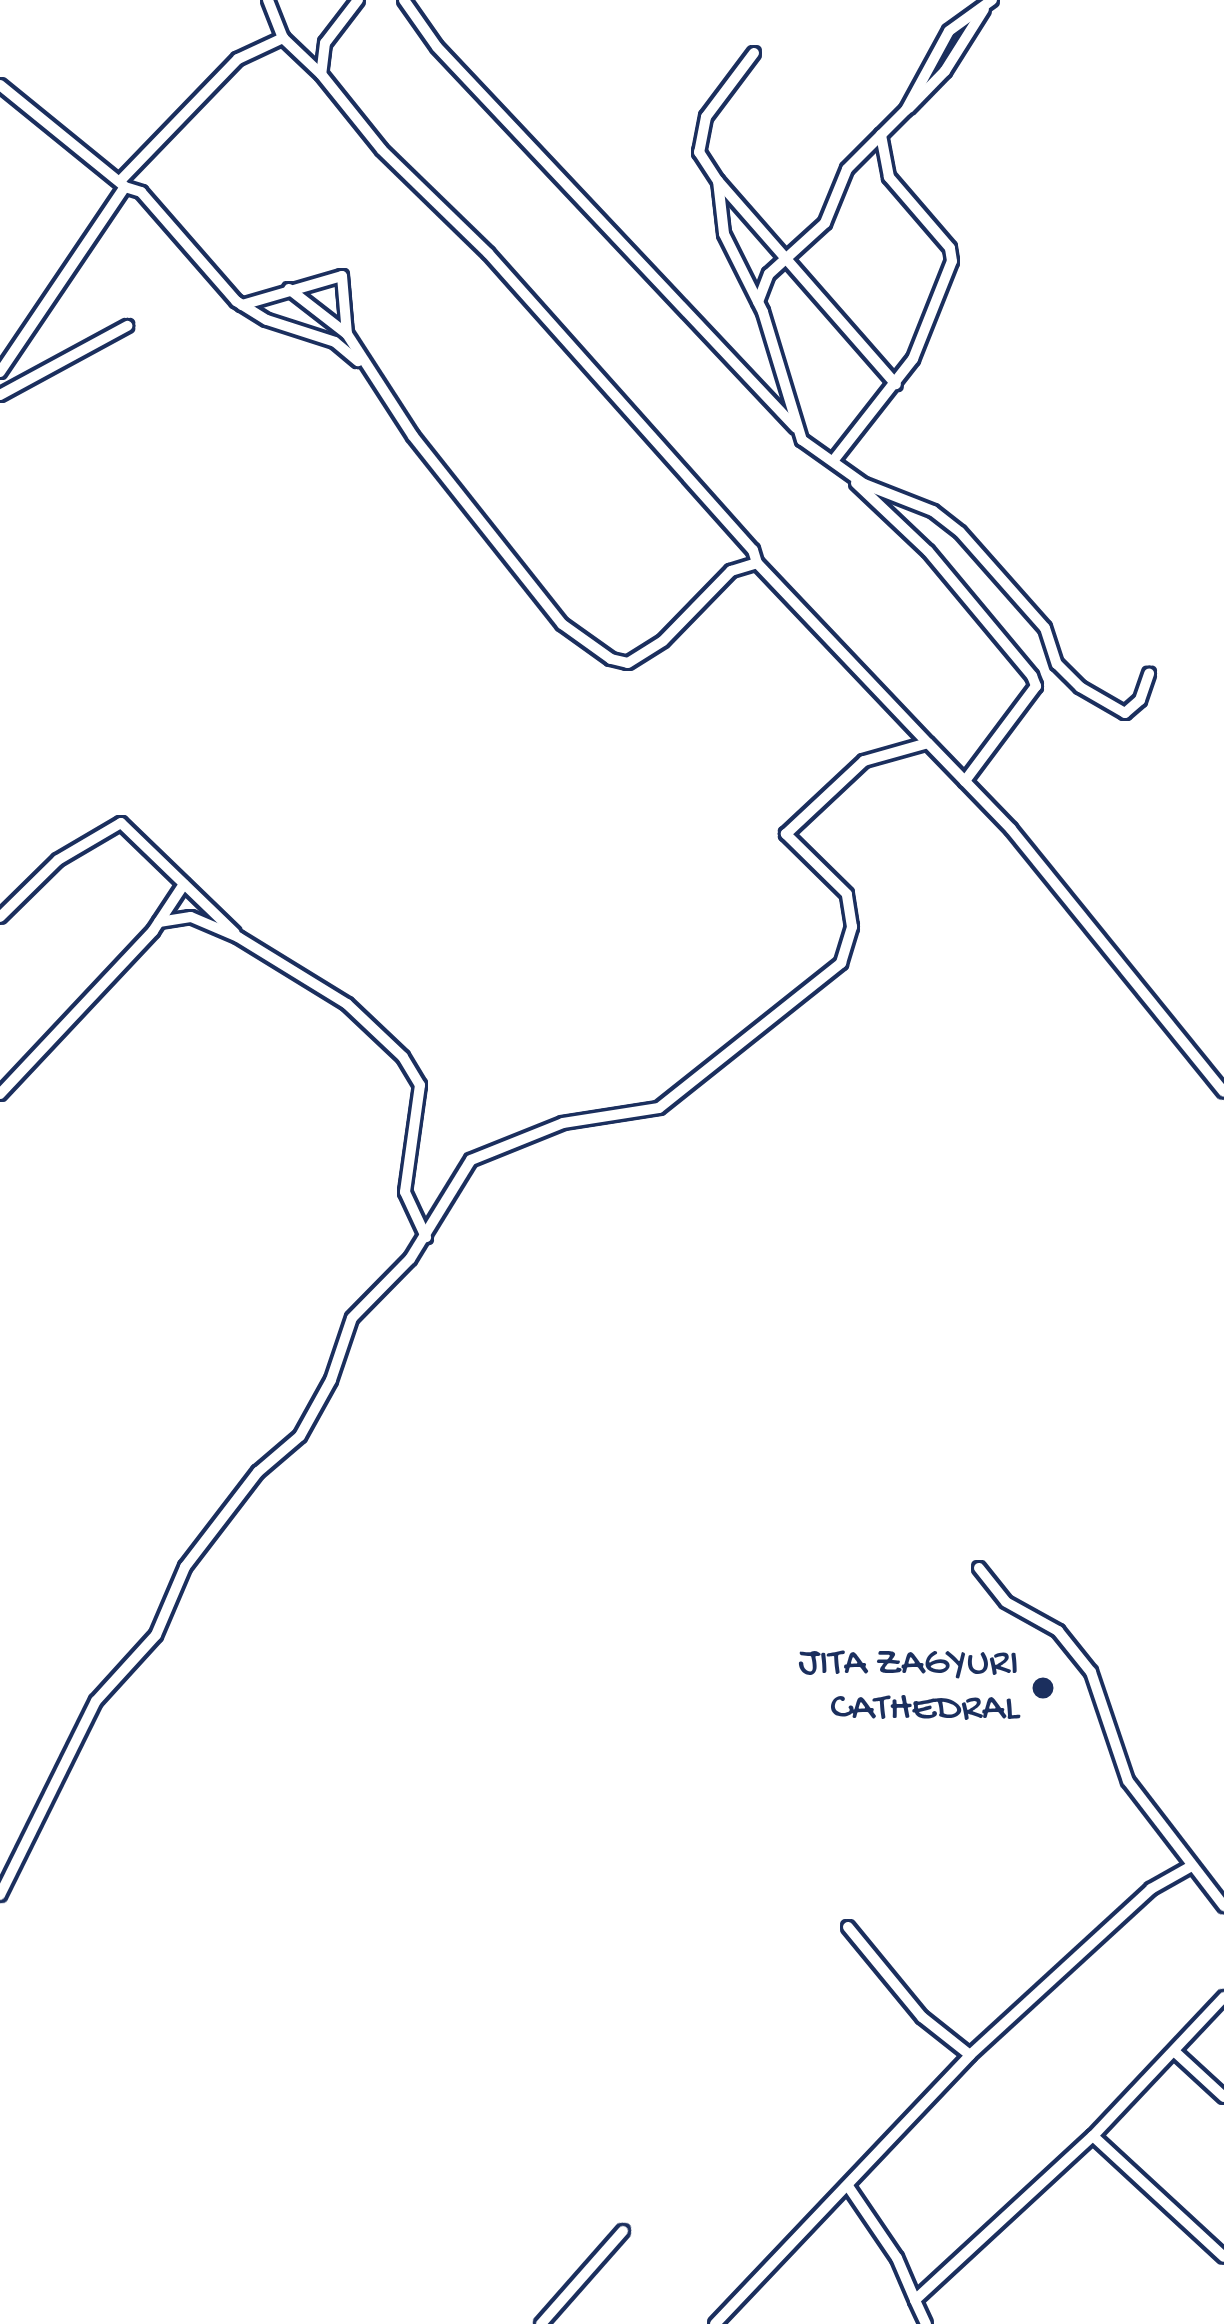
<!DOCTYPE html>
<html>
<head>
<meta charset="utf-8">
<style>
  body { margin:0 }
  #map { position:relative; width:1224px; height:2324px; overflow:hidden; background:#fff; font-family:"Gochi Hand",sans-serif }
  div>[style] { position:absolute }
  [style*='--x'] { left:calc(var(--x)*1px); top:calc(var(--y)*1px); width:calc(var(--w)*1px); rotate:calc(var(--a)*1deg) }
  .roads { filter:drop-shadow(3px 0 #1b2f5e) drop-shadow(-3px 0 #1b2f5e) drop-shadow(0 3px #1b2f5e) drop-shadow(0 -3px #1b2f5e) }
  .minor>* { height:10px; margin:-5px; padding:0 5px; transform-origin:5px; border-radius:5px; background:#fff }
  .dots>* { width:33px; height:33px; translate:-50% -50%; box-sizing:border-box; border:6px solid #fff; border-radius:50% }
  span { translate:-50% -50%; white-space:nowrap; text-align:center; line-height:1.15; -webkit-text-stroke:10px #fff; paint-order:stroke }
  .poi-label { font-size:39px; color:#1b2f5e }
  .right { translate:-100% -50%; text-align:right }
</style>
</head>
<body>
<div id="map">
  <div class="roads">
    <div class="minor">
      <i style="--x:268;--y:0;--w:41;--a:68.5"></i>
      <i style="--x:283;--y:38;--w:52;--a:43.5"></i>
      <i style="--x:358;--y:0;--w:54;--a:127.5"></i>
      <i style="--x:325;--y:43;--w:31;--a:97"></i>
      <i style="--x:321;--y:74;--w:97;--a:51.2"></i>
      <i style="--x:382;--y:150;--w:148;--a:44.2"></i>
      <i style="--x:488;--y:253;--w:398;--a:48.3"></i>
      <i style="--x:753;--y:550;--w:14;--a:73"></i>
      <i style="--x:404;--y:0;--w:57;--a:54.9"></i>
      <i style="--x:437;--y:47;--w:523;--a:46.7"></i>
      <i style="--x:754;--y:53;--w:80;--a:126.9"></i>
      <i style="--x:706;--y:117;--w:36;--a:101"></i>
      <i style="--x:699;--y:152;--w:35;--a:57"></i>
      <i style="--x:718;--y:181;--w:53;--a:83.5"></i>
      <i style="--x:724;--y:234;--w:87;--a:63.4"></i>
      <i style="--x:763;--y:312;--w:134;--a:73.1"></i>
      <i style="--x:802;--y:440;--w:76;--a:35.4"></i>
      <i style="--x:864;--y:484;--w:74;--a:21.4"></i>
      <i style="--x:933;--y:511;--w:34;--a:38"></i>
      <i style="--x:960;--y:532;--w:128;--a:48.5"></i>
      <i style="--x:1045;--y:628;--w:38;--a:72"></i>
      <i style="--x:1057;--y:664;--w:33;--a:45"></i>
      <i style="--x:1080;--y:687;--w:52;--a:30"></i>
      <i style="--x:1125;--y:713;--w:20;--a:-41"></i>
      <i style="--x:1140;--y:700;--w:28;--a:-71"></i>
      <i style="--x:0;--y:85;--w:159;--a:39.1"></i>
      <i style="--x:909;--y:108;--w:52;--a:-45.8"></i>
      <i style="--x:945;--y:71;--w:73;--a:-57.8"></i>
      <i style="--x:120;--y:181;--w:170;--a:-46"></i>
      <i style="--x:238;--y:59;--w:50;--a:-25"></i>
      <i style="--x:718;--y:181;--w:270;--a:48.8"></i>
      <i style="--x:289;--y:289;--w:73;--a:37.8"></i>
      <i style="--x:758;--y:302;--w:30;--a:-69"></i>
      <i style="--x:769;--y:274;--w:76;--a:-42.3"></i>
      <i style="--x:825;--y:223;--w:58;--a:-67.8"></i>
      <i style="--x:847;--y:169;--w:83;--a:-45"></i>
      <i style="--x:906;--y:110;--w:90;--a:-61.4"></i>
      <i style="--x:949;--y:31;--w:53;--a:-35.8"></i>
      <i style="--x:242;--y:305;--w:104;--a:-16.2"></i>
      <i style="--x:342;--y:276;--w:58;--a:85.1"></i>
      <i style="--x:347;--y:334;--w:121;--a:57.1"></i>
      <i style="--x:413;--y:436;--w:240;--a:51.6"></i>
      <i style="--x:562;--y:624;--w:60;--a:35.5"></i>
      <i style="--x:611;--y:659;--w:17;--a:13"></i>
      <i style="--x:628;--y:663;--w:41;--a:-32.2"></i>
      <i style="--x:663;--y:641;--w:98;--a:-45.8"></i>
      <i style="--x:731;--y:571;--w:27;--a:-17"></i>
      <i style="--x:757;--y:563;--w:248;--a:46.5"></i>
      <i style="--x:0;--y:372;--w:223;--a:-56"></i>
      <i style="--x:125;--y:187;--w:17;--a:17"></i>
      <i style="--x:141;--y:192;--w:145;--a:48.9"></i>
      <i style="--x:236;--y:301;--w:36;--a:32"></i>
      <i style="--x:267;--y:320;--w:71;--a:17.9"></i>
      <i style="--x:335;--y:342;--w:30;--a:40"></i>
      <i style="--x:0;--y:395;--w:145;--a:-28.5"></i>
      <i style="--x:833;--y:461;--w:130;--a:-51.9"></i>
      <i style="--x:913;--y:359;--w:105;--a:-68.3"></i>
      <i style="--x:952;--y:261;--w:13;--a:-99"></i>
      <i style="--x:950;--y:248;--w:94;--a:-130.7"></i>
      <i style="--x:889;--y:177;--w:43;--a:-100.8"></i>
      <i style="--x:856;--y:483;--w:99;--a:43.4"></i>
      <i style="--x:928;--y:551;--w:163;--a:50.2"></i>
      <i style="--x:1032;--y:676;--w:11;--a:68"></i>
      <i style="--x:1036;--y:686;--w:119;--a:126.8"></i>
      <i style="--x:0;--y:917;--w:81;--a:-44.5"></i>
      <i style="--x:58;--y:860;--w:73;--a:-30.4"></i>
      <i style="--x:121;--y:823;--w:158;--a:44"></i>
      <i style="--x:159;--y:922;--w:32;--a:-9"></i>
      <i style="--x:191;--y:917;--w:51;--a:23.1"></i>
      <i style="--x:238;--y:937;--w:128;--a:31.6"></i>
      <i style="--x:347;--y:1004;--w:77;--a:43.4"></i>
      <i style="--x:403;--y:1057;--w:33;--a:59"></i>
      <i style="--x:420;--y:1085;--w:108;--a:98"></i>
      <i style="--x:405;--y:1192;--w:50;--a:65"></i>
      <i style="--x:0;--y:1094;--w:224;--a:-46.8"></i>
      <i style="--x:153;--y:931;--w:56;--a:-56.6"></i>
      <i style="--x:979;--y:1568;--w:43;--a:51.5"></i>
      <i style="--x:1006;--y:1602;--w:60;--a:29.1"></i>
      <i style="--x:1058;--y:1631;--w:53;--a:51.2"></i>
      <i style="--x:1091;--y:1672;--w:115;--a:71.3"></i>
      <i style="--x:1128;--y:1781;--w:158;--a:52.5"></i>
      <i style="--x:0;--y:1895;--w:216;--a:-63.7"></i>
      <i style="--x:96;--y:1701;--w:89;--a:-47.7"></i>
      <i style="--x:156;--y:1635;--w:74;--a:-66.9"></i>
      <i style="--x:185;--y:1567;--w:120;--a:-52.5"></i>
      <i style="--x:258;--y:1472;--w:55;--a:-40.6"></i>
      <i style="--x:300;--y:1436;--w:64;--a:-61"></i>
      <i style="--x:331;--y:1380;--w:65;--a:-71.3"></i>
      <i style="--x:352;--y:1318;--w:83;--a:-45.5"></i>
      <i style="--x:410;--y:1259;--w:116;--a:-58.4"></i>
      <i style="--x:471;--y:1160;--w:99;--a:-21.9"></i>
      <i style="--x:563;--y:1123;--w:97;--a:-8.9"></i>
      <i style="--x:659;--y:1108;--w:233;--a:-38.5"></i>
      <i style="--x:841;--y:963;--w:38;--a:-73"></i>
      <i style="--x:852;--y:927;--w:33;--a:-99"></i>
      <i style="--x:847;--y:894;--w:86;--a:-135.5"></i>
      <i style="--x:786;--y:834;--w:107;--a:-43.1"></i>
      <i style="--x:864;--y:761;--w:66;--a:-15.7"></i>
      <i style="--x:928;--y:743;--w:120;--a:46"></i>
      <i style="--x:1011;--y:829;--w:338;--a:51"></i>
      <i style="--x:848;--y:1927;--w:117;--a:50.6"></i>
      <i style="--x:922;--y:2017;--w:61;--a:38.4"></i>
      <i style="--x:1174;--y:2051;--w:68;--a:42.6"></i>
      <i style="--x:1093;--y:2136;--w:178;--a:42.7"></i>
      <i style="--x:848;--y:2186;--w:87;--a:55.8"></i>
      <i style="--x:897;--y:2258;--w:46;--a:66.8"></i>
      <i style="--x:541;--y:2324;--w:124;--a:-48.6"></i>
      <i style="--x:715;--y:2324;--w:371;--a:-46.5"></i>
      <i style="--x:970;--y:2055;--w:246;--a:-42.5"></i>
      <i style="--x:1151;--y:1889;--w:45;--a:-29.4"></i>
      <i style="--x:926;--y:2324;--w:26;--a:-115"></i>
      <i style="--x:915;--y:2300;--w:242;--a:-42.7"></i>
      <i style="--x:1093;--y:2136;--w:191;--a:-46.7"></i>
    </div>
  </div>
  <div class="dots">
    <i style="left:1043px;top:1688px;background:#1b2f5e"></i>
  </div>
  <div class="poi-label">
    <span class="right" style="left:1019px;top:1688px">JITA ZAGYURI<br>CATHEDRAL</span>
  </div>
</div>
</body>
</html>
